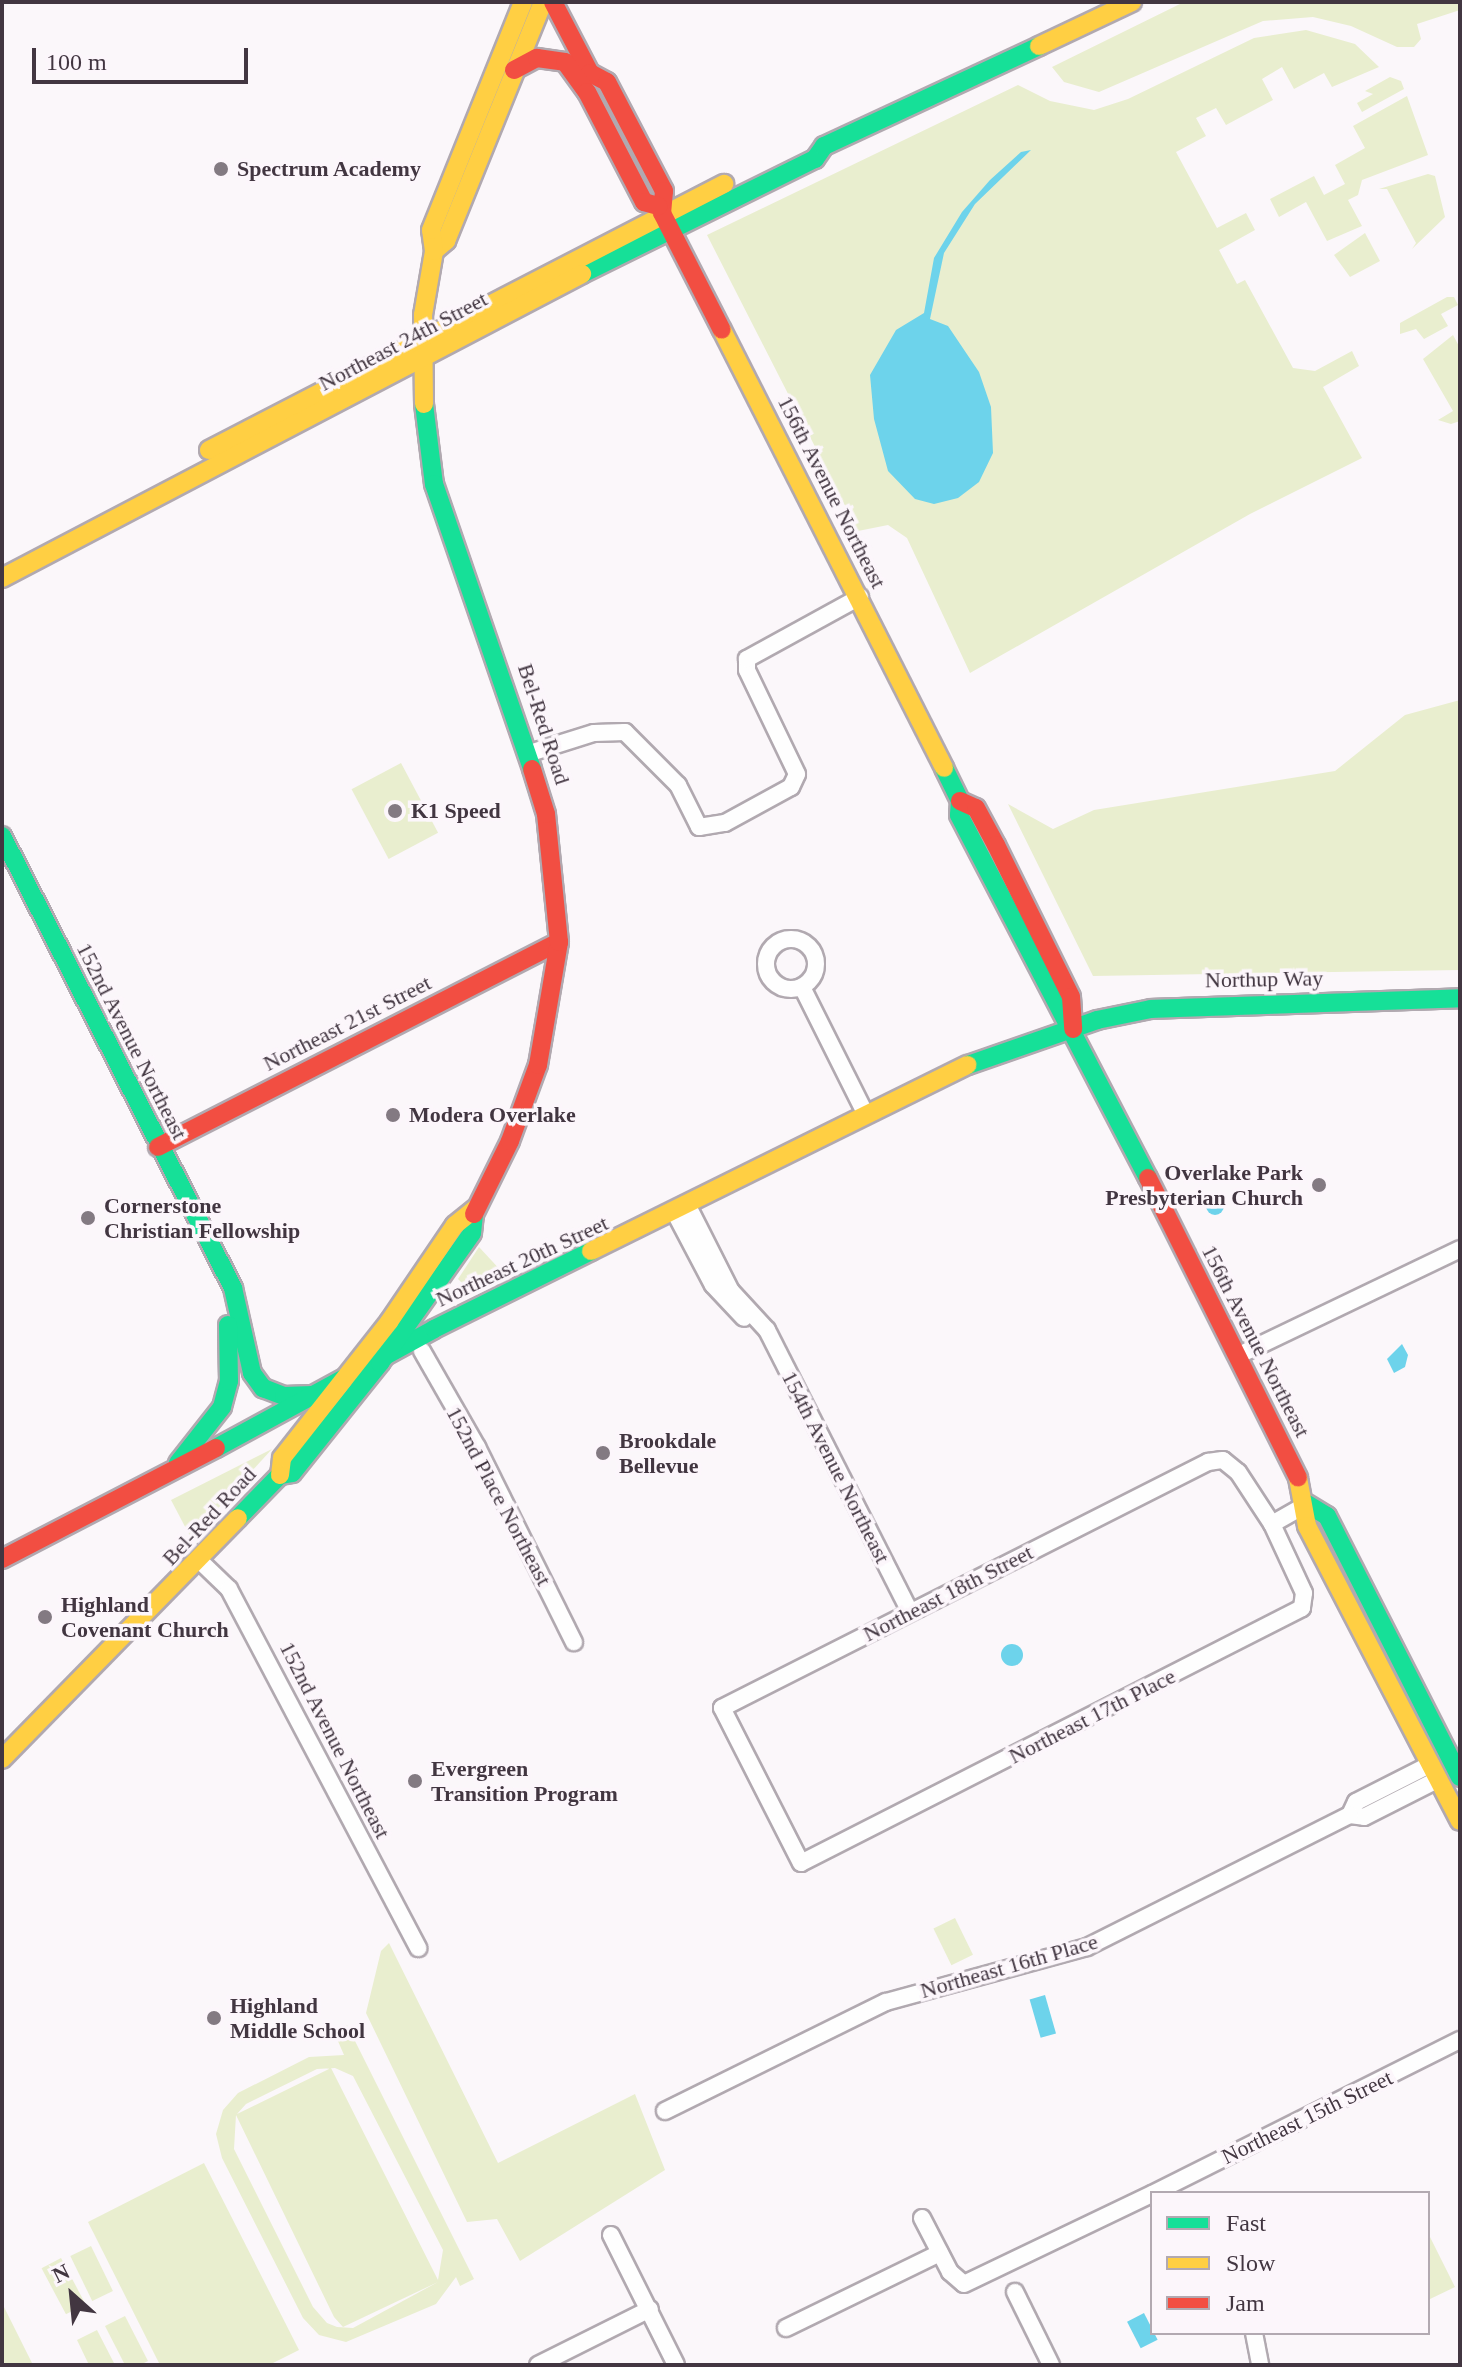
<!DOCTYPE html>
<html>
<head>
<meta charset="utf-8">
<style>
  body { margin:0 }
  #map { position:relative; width:1462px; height:2367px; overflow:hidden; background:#fbf7fa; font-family:Georgia,serif }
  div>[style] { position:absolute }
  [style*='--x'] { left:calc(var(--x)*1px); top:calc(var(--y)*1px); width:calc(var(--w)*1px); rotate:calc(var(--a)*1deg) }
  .green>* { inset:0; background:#e9eecf; transform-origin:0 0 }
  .water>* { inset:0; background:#6dd3eb; transform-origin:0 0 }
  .round { border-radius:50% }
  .roads { filter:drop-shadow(2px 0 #b1a9b0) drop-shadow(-2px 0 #b1a9b0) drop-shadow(0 2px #b1a9b0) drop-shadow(0 -2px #b1a9b0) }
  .street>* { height:16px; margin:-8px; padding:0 8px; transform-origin:8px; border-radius:8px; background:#fefefe }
  .street>.ring { margin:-8px; padding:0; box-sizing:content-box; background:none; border:16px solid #fefefe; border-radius:50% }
  .fast>* { height:18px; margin:-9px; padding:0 9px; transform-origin:9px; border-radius:9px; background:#16e098 }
  .slow>* { height:18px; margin:-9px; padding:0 9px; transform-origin:9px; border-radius:9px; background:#ffcf43 }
  .jam>* { height:18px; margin:-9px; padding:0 9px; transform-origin:9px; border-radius:9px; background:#f24e42 }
  .dots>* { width:22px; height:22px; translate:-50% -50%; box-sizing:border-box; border:4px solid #fcf6fb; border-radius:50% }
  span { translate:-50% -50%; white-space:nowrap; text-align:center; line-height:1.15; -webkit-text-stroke:7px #fcf6fb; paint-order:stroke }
  .poi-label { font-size:22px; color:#423641; font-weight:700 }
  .left { translate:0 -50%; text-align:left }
  .right { translate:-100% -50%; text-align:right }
  .street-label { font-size:22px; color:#423641 }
  .frame { position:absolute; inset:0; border:4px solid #423641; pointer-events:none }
  .legend { position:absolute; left:1150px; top:2191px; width:280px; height:144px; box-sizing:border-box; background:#fcf6fb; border:2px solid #b2a9b1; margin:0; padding:10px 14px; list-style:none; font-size:24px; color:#423641 }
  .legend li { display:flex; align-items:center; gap:16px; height:40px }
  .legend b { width:40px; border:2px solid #b2a9b1 }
  .north { position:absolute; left:32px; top:2255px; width:80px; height:80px; -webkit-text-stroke:6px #fcf6fb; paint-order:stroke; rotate:333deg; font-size:22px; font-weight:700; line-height:32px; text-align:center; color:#423641 }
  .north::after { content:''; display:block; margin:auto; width:28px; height:36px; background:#423641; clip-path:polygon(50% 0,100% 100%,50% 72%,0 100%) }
  .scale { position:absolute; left:32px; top:48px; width:216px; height:36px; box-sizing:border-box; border:4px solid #423641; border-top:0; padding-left:10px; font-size:24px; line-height:28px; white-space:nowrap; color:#423641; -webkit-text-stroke:6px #fcf6fb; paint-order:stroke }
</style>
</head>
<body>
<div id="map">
  <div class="green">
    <i style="clip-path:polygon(1184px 2px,1460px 2px,1460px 10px,1417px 24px,1421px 39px,1414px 47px,1397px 47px,1351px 26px,1313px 17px,1263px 21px,1099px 92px,1064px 82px,1052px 67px)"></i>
    <i style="clip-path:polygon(1306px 30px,1355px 44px,1379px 67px,1332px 87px,1324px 73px,1294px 89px,1282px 67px,1262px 79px,1273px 100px,1226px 125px,1216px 108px,1196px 118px,1206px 136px,1176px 152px,1217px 228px,1246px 213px,1255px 230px,1219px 250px,1237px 284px,1245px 280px,1293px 368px,1315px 371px,1352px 351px,1359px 366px,1323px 387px,1362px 458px,1250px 514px,970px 673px,907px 538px,888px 525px,858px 531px,707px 235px,1018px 85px,1050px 101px,1094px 110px,1128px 99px,1254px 38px)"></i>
    <i style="clip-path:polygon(1390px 77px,1401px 81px,1404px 89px,1362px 112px,1357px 103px,1373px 94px,1365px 91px)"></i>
    <i style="clip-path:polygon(1407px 96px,1428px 155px,1362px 180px,1358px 195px,1348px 200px,1362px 226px,1327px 241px,1306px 202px,1279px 217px,1270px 199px,1314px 176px,1324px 195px,1345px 184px,1335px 165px,1365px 148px,1353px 126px)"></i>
    <i style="clip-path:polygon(1428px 174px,1435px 176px,1445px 217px,1412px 249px,1416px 243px,1387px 189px,1379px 189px)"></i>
    <i style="clip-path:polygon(1365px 233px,1380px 261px,1350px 277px,1334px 255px)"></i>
    <i style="clip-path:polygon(1447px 297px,1454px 297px,1458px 305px,1441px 314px,1448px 326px,1424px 339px,1416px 329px,1400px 334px,1400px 323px)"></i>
    <i style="clip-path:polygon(1453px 335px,1460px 348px,1460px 421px,1451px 424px,1438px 420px,1453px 411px,1423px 359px)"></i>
    <i style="clip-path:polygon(1460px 700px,1460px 970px,1093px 976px,1008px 804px,1053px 829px,1094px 810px,1335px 771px,1405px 715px)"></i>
    <i style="left:401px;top:763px;width:79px;height:56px;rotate:62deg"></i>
    <i style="clip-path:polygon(479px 1247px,505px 1275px,472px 1293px,458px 1279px)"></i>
    <i style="clip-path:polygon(272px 1449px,191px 1538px,171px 1500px)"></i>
    <i style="left:955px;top:1918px;width:41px;height:24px;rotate:64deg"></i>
    <i style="clip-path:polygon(389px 1943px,498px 2163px,635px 2094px,665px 2170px,520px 2261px,497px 2219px,467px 2222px,366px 2013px,381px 1951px)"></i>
    <i style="clip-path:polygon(evenodd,347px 2025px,474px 2279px,460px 2286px,456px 2277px,436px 2304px,346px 2342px,319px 2335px,303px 2318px,222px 2158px,216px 2134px,223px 2110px,238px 2093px,309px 2057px,344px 2055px,334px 2032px,347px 2025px,331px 2068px,237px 2114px,246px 2104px,317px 2069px,335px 2068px,353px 2076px,443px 2250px,438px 2280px,331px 2068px,347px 2025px,236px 2115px,334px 2317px,343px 2327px,438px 2282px,353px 2328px,337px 2327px,327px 2323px,313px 2307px,234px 2149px,236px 2115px)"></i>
    <i style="clip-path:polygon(204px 2163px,299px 2350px,269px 2365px,160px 2365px,88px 2222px)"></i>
    <i style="clip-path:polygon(1428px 2233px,1455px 2287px,1428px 2300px)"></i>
    <i style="left:91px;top:2246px;width:50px;height:23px;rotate:64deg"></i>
    <i style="left:61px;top:2258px;width:52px;height:22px;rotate:62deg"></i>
    <i style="clip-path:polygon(2px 2303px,33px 2365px,2px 2365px)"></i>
    <i style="clip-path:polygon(125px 2316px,148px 2361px,140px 2365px,125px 2365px,105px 2326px)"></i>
    <i style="clip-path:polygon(97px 2330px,115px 2365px,89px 2365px,77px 2340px)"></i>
  </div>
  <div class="water">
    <i style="clip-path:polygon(1031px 150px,975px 204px,944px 253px,930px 319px,948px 326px,979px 372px,991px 407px,993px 453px,979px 482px,958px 498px,934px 504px,915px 499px,888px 471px,874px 419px,870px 375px,896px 330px,924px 313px,934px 258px,962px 212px,990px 180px,1021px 152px)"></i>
    <i class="round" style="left:1206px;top:1197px;width:18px;height:18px"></i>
    <i style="clip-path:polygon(1402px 1344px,1408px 1355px,1405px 1367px,1394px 1373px,1387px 1359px)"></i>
    <i class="round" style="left:1001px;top:1644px;width:22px;height:22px"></i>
    <i style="left:1045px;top:1995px;width:40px;height:16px;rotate:74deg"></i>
    <i style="left:1144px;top:2313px;width:30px;height:19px;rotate:63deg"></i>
  </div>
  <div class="roads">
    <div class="street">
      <i style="--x:530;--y:753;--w:67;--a:-17.4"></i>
      <i style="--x:594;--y:733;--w:31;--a:-2"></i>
      <i style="--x:625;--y:732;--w:75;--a:45"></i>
      <i style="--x:678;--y:785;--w:47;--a:63.4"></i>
      <i style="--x:699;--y:827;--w:26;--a:-9"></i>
      <i style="--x:725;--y:823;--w:75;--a:-28.6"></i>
      <i style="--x:791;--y:787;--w:14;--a:-65"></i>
      <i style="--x:797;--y:774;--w:115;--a:-115.7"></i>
      <i style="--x:747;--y:670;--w:11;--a:-90"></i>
      <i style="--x:747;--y:659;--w:129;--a:-28.8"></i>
      <i class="ring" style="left:766px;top:939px;width:34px;height:34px"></i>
      <i style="--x:802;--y:987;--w:143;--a:63.4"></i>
      <i style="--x:688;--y:1206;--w:95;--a:63.2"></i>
      <i style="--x:731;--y:1291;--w:53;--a:47.3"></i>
      <i style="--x:767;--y:1330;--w:316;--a:63.1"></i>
      <i style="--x:675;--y:1213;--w:81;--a:62.2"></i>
      <i style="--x:713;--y:1285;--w:45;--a:46.8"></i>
      <i style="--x:422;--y:1351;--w:111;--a:60.2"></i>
      <i style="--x:477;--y:1447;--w:218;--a:63.6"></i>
      <i style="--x:1237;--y:1356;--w:247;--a:-25.6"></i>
      <i style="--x:1223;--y:1460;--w:19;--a:39"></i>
      <i style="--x:1238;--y:1472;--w:62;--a:56.8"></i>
      <i style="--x:1272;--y:1524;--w:76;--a:65.1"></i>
      <i style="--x:1304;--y:1593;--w:15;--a:98"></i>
      <i style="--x:1302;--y:1608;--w:562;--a:153.02"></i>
      <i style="--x:801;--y:1863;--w:174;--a:-117"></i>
      <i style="--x:722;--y:1708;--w:545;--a:-26.85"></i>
      <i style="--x:1208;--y:1462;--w:15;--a:-8"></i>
      <i style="--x:1272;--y:1524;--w:40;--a:-29.7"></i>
      <i style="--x:200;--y:1561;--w:40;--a:44"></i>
      <i style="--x:229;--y:1589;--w:406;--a:62.2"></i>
      <i style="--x:1431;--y:1764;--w:84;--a:153.1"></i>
      <i style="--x:1356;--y:1802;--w:14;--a:115"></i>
      <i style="--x:1350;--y:1815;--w:14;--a:8"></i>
      <i style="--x:1364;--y:1817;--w:84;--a:-26.9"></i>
      <i style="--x:665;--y:2111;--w:246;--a:-26.3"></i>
      <i style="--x:886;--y:2002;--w:208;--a:-15.3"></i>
      <i style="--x:1087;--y:1947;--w:294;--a:-26.7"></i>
      <i style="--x:1154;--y:2193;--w:342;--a:-26.6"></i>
      <i style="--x:922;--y:2218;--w:61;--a:62.6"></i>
      <i style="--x:950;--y:2272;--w:18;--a:41"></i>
      <i style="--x:964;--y:2284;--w:208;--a:-25.6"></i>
      <i style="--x:611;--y:2235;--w:145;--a:63.4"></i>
      <i style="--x:1015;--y:2292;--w:81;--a:63.7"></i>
      <i style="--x:786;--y:2328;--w:171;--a:-26"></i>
      <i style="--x:1254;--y:2333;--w:33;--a:79"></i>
      <i style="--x:538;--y:2365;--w:125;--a:-26.6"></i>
    </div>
    <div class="fast">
      <i style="--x:582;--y:274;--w:260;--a:-26.3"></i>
      <i style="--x:815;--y:159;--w:16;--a:-55"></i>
      <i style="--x:824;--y:146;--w:237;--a:-24.9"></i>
      <i style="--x:424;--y:404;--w:81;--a:82.9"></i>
      <i style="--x:434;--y:484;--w:301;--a:71"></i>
      <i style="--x:944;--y:768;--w:37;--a:64"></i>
      <i style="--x:960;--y:801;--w:14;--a:94"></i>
      <i style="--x:959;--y:815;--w:409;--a:62.5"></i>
      <i style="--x:2;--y:836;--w:508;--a:62.93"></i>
      <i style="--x:233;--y:1288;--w:87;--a:77.4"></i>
      <i style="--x:252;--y:1373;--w:19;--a:54"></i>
      <i style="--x:263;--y:1388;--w:22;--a:21"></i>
      <i style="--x:284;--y:1396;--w:29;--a:-2"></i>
      <i style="--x:968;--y:1065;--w:137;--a:-19.2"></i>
      <i style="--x:1097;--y:1020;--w:55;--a:-11.5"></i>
      <i style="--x:1151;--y:1009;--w:309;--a:-2"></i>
      <i style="--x:216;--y:1448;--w:248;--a:-28.6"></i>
      <i style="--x:434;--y:1329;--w:175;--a:-26.4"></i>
      <i style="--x:178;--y:1463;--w:71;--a:-51.8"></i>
      <i style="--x:222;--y:1407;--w:27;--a:-75"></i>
      <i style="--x:229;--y:1381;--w:56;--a:-91"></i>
      <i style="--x:1307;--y:1504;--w:23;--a:31"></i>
      <i style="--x:1327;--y:1516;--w:293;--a:63"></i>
      <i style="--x:238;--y:1518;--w:60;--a:-45.7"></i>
      <i style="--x:280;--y:1475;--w:12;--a:-9"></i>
      <i style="--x:292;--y:1473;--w:141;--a:-51.3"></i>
      <i style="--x:380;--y:1363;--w:159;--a:-54.7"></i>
      <i style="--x:472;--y:1233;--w:19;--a:-84"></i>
    </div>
    <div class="slow">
      <i style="--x:1039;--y:46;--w:103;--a:-25.3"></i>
      <i style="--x:434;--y:251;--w:16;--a:-40"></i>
      <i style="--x:446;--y:241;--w:258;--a:-67.9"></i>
      <i style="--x:722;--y:330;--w:491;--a:63.1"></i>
      <i style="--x:424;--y:404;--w:89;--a:-90.6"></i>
      <i style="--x:423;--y:315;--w:65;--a:-80.2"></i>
      <i style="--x:434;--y:251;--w:21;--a:-98"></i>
      <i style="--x:431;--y:230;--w:246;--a:-68"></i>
      <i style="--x:209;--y:450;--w:580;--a:-27.32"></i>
      <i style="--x:2;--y:578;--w:655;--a:-27.66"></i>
      <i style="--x:591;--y:1251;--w:420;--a:-26.3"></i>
      <i style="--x:280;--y:1475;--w:17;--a:-83"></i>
      <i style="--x:282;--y:1458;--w:173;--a:-51.8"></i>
      <i style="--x:389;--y:1322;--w:117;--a:-55.8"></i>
      <i style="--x:455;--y:1225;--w:26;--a:-39"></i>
      <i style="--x:1298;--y:1478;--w:49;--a:79.4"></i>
      <i style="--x:1307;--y:1526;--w:332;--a:62.6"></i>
      <i style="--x:2;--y:1759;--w:337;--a:-45.6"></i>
    </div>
    <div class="jam">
      <i style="--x:553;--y:2;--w:80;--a:62.5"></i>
      <i style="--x:590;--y:73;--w:19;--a:28"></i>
      <i style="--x:607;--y:82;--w:123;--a:62.4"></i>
      <i style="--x:664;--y:191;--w:22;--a:95"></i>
      <i style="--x:662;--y:213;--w:131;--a:62.9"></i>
      <i style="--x:514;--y:70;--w:26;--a:-28"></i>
      <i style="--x:537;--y:58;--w:28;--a:8"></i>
      <i style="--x:565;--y:62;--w:37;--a:54"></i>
      <i style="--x:587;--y:92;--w:124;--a:62.6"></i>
      <i style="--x:644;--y:202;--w:15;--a:16"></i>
      <i style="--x:960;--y:801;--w:17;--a:24"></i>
      <i style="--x:976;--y:808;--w:42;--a:61.6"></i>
      <i style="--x:996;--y:845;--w:169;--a:63.7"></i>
      <i style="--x:1071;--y:997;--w:32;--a:86"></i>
      <i style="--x:158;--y:1147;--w:450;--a:-27.1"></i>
      <i style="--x:1148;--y:1178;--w:335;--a:63.4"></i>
      <i style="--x:474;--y:1214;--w:81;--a:-63.7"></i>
      <i style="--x:510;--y:1141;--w:81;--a:-69.8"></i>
      <i style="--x:538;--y:1065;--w:125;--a:-80.3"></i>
      <i style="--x:559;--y:942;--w:129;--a:-95.8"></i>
      <i style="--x:546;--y:814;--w:47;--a:-107.3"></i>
      <i style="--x:2;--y:1559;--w:241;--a:-27.4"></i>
    </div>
  </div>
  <div class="dots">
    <i style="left:221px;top:169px;background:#837a82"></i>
    <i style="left:395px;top:811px;background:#837a82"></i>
    <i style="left:393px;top:1115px;background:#837a82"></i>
    <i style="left:1319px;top:1185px;background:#837a82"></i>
    <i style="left:88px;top:1218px;background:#837a82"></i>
    <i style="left:603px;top:1453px;background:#837a82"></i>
    <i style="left:45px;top:1617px;background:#837a82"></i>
    <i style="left:415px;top:1781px;background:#837a82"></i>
    <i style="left:214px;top:2018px;background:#837a82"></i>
  </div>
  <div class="poi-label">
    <span class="left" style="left:237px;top:169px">Spectrum Academy</span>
    <span class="left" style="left:411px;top:811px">K1 Speed</span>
    <span class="left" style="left:409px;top:1115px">Modera Overlake</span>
    <span class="right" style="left:1303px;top:1185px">Overlake Park<br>Presbyterian Church</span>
    <span class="left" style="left:104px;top:1218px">Cornerstone<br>Christian Fellowship</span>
    <span class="left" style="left:619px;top:1453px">Brookdale<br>Bellevue</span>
    <span class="left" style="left:61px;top:1617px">Highland<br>Covenant Church</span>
    <span class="left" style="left:431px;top:1781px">Evergreen<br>Transition Program</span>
    <span class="left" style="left:230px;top:2018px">Highland<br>Middle School</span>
  </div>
  <div class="street-label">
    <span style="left:403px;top:341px;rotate:-28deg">Northeast 24th Street</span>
    <span style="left:832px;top:492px;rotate:63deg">156th Avenue Northeast</span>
    <span style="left:544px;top:724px;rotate:72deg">Bel-Red Road</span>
    <span style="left:1264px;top:979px;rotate:-1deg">Northup Way</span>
    <span style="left:347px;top:1023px;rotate:-27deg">Northeast 21st Street</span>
    <span style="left:132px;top:1041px;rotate:63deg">152nd Avenue Northeast</span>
    <span style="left:522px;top:1261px;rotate:-25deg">Northeast 20th Street</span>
    <span style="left:1256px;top:1341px;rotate:63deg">156th Avenue Northeast</span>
    <span style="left:836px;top:1467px;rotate:63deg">154th Avenue Northeast</span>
    <span style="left:499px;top:1496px;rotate:62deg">152nd Place Northeast</span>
    <span style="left:209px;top:1516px;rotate:-47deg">Bel-Red Road</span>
    <span style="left:948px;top:1593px;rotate:-27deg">Northeast 18th Street</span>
    <span style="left:1092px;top:1716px;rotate:-27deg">Northeast 17th Place</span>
    <span style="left:335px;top:1740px;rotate:63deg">152nd Avenue Northeast</span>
    <span style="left:1009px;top:1966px;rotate:-16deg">Northeast 16th Place</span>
    <span style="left:1307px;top:2117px;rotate:-26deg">Northeast 15th Street</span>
  </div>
  <div class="frame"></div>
  <ul class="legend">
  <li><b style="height:10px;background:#16e098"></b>Fast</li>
  <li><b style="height:10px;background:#ffcf43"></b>Slow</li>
  <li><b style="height:10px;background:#f24e42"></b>Jam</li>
  </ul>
  <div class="north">N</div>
  <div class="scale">100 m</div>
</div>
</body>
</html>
